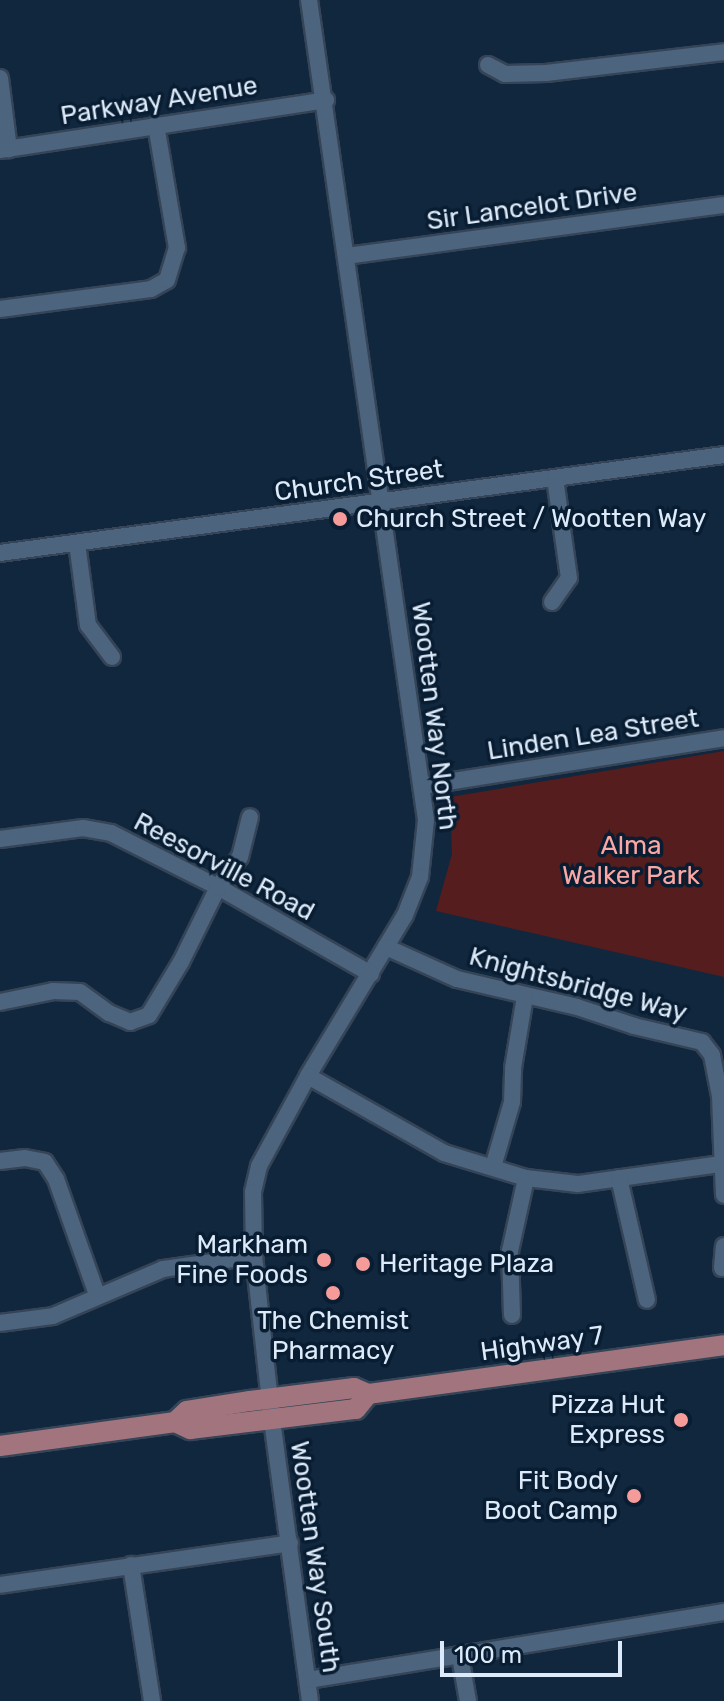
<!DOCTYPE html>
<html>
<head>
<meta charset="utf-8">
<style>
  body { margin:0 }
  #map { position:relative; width:724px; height:1701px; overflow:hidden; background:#11273d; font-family:Rubik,sans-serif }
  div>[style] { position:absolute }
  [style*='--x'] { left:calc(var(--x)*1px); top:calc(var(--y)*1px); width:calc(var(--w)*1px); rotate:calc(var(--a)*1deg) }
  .green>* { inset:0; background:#551d1e }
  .roads { filter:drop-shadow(2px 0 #354456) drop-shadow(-2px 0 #354456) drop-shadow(0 2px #354456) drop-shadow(0 -2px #354456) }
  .minor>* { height:16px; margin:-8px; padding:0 8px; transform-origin:8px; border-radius:8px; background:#4c647d }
  .major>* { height:20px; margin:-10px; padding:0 10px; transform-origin:10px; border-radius:10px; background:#a2757e }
  .dots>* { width:22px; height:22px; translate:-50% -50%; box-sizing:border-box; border:4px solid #081d32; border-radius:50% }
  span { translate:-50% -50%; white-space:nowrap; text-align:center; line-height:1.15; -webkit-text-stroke:7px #081d32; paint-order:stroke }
  .street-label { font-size:26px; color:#ddeaf9 }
  .poi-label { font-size:26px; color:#ddeaf9 }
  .left { translate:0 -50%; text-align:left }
  .right { translate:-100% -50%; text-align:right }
  .park-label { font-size:26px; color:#fca7a4 }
  .scale { position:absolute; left:440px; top:1641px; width:182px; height:36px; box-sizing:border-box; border:4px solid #ddeaf9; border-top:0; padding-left:10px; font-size:24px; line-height:28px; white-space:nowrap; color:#ddeaf9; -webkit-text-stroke:6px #081d32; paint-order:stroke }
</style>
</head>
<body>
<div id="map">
  <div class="green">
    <i style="clip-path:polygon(724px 751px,724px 977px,436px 911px,452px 854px,450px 797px)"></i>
  </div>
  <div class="roads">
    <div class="minor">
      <i style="--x:309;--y:0;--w:828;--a:81.88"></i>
      <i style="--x:426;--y:820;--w:57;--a:96"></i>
      <i style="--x:420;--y:877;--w:41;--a:111.5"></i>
      <i style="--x:405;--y:915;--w:188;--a:121.1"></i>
      <i style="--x:308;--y:1076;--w:102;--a:118.6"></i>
      <i style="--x:259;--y:1166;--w:27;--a:103"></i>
      <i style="--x:253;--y:1192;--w:64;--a:89.1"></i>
      <i style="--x:254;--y:1256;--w:165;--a:83.7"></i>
      <i style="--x:272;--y:1420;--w:284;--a:82.3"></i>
      <i style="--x:488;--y:65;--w:19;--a:28"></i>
      <i style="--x:505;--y:74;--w:41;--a:-1.4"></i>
      <i style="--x:546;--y:73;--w:179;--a:-6.7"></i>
      <i style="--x:0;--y:78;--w:72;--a:82.8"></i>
      <i style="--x:0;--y:150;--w:330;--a:-8.7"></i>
      <i style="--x:346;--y:256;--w:381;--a:-7.7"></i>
      <i style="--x:0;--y:309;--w:152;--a:-7.5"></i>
      <i style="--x:151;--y:289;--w:18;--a:-29"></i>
      <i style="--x:167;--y:280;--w:34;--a:-73"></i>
      <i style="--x:177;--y:248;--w:125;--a:-99.7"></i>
      <i style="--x:77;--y:543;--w:83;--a:82.4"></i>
      <i style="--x:88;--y:625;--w:40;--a:53"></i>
      <i style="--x:0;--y:553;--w:731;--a:-7.71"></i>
      <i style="--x:552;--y:602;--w:29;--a:-55"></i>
      <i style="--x:569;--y:578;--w:101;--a:-98"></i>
      <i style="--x:422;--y:786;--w:306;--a:-9"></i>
      <i style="--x:0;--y:839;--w:84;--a:-7.5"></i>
      <i style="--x:83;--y:828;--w:28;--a:10"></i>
      <i style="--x:111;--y:833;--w:120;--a:26.8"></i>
      <i style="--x:218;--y:887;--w:176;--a:29.6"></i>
      <i style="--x:386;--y:947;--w:78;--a:24.3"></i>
      <i style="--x:457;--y:979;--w:123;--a:13.1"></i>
      <i style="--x:577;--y:1007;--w:60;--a:18.4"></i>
      <i style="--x:634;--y:1026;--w:70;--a:13.2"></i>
      <i style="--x:702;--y:1042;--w:16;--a:52"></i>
      <i style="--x:712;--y:1055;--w:42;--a:79"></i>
      <i style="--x:720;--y:1096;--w:99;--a:87.7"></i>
      <i style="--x:0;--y:1002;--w:54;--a:-11.7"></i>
      <i style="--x:53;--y:991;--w:27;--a:2"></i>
      <i style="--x:80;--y:992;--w:36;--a:36"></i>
      <i style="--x:109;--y:1013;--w:23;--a:23"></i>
      <i style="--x:130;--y:1022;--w:20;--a:-20"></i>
      <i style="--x:149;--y:1015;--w:62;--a:-58.9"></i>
      <i style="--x:181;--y:962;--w:84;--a:-63.7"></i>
      <i style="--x:218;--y:887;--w:37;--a:-54"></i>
      <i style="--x:240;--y:857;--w:41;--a:-76"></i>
      <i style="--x:308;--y:1076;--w:156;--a:29.5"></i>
      <i style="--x:444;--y:1153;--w:86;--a:17"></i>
      <i style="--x:526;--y:1178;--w:52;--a:6.6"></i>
      <i style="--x:578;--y:1184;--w:144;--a:-8"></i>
      <i style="--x:0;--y:1161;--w:25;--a:-7"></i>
      <i style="--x:25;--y:1158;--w:20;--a:11"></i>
      <i style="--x:45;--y:1162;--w:20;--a:57"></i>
      <i style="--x:56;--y:1179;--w:123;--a:70.5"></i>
      <i style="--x:493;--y:1167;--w:68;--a:-73.7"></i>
      <i style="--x:512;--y:1102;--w:34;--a:-88"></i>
      <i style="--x:513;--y:1068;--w:73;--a:-80.5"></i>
      <i style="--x:619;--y:1178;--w:125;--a:77.1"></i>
      <i style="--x:722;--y:1268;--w:22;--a:-85"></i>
      <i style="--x:512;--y:1315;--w:64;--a:-91.8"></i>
      <i style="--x:510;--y:1251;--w:75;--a:-77.6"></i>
      <i style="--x:0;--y:1323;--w:53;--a:-7.5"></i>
      <i style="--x:53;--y:1316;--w:120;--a:-23.1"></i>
      <i style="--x:163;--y:1269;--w:92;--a:-8.1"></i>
      <i style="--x:131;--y:1565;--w:138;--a:81.2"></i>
      <i style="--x:0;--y:1585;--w:293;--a:-8.2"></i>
      <i style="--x:460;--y:1656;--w:46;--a:79.9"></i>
      <i style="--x:308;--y:1680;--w:422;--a:-9.3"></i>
    </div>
    <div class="major">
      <i style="--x:175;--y:1422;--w:16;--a:-43"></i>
      <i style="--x:187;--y:1411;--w:64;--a:-9"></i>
      <i style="--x:250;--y:1401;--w:105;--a:-7.1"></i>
      <i style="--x:354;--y:1388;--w:15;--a:23"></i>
      <i style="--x:368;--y:1394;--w:359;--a:-7.8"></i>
      <i style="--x:0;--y:1446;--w:177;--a:-7.8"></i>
      <i style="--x:175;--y:1422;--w:17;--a:25"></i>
      <i style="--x:190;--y:1429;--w:167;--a:-6.9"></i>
      <i style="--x:356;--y:1409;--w:19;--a:-51"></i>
    </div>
  </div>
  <div class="dots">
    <i style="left:340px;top:519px;background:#f59b99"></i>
    <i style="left:324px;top:1260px;background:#f59b99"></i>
    <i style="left:363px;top:1264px;background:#f59b99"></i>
    <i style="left:333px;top:1293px;background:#f59b99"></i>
    <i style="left:681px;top:1420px;background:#f59b99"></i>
    <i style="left:634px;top:1496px;background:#f59b99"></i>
  </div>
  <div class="street-label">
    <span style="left:159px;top:101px;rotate:-9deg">Parkway Avenue</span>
    <span style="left:532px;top:207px;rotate:-8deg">Sir Lancelot Drive</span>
    <span style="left:359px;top:481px;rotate:-8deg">Church Street</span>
    <span style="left:434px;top:716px;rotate:83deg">Wootten Way North</span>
    <span style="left:593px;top:735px;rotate:-9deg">Linden Lea Street</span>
    <span style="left:224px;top:867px;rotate:28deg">Reesorville Road</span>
    <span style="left:578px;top:985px;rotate:15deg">Knightsbridge Way</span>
    <span style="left:542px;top:1344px;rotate:-8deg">Highway 7</span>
    <span style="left:315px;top:1557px;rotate:82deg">Wootten Way South</span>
  </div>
  <div class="poi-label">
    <span class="left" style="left:356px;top:519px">Church Street / Wootten Way</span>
    <span class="right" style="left:308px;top:1260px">Markham<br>Fine Foods</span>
    <span class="left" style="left:379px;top:1264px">Heritage Plaza</span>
    <span style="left:333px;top:1336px">The Chemist<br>Pharmacy</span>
    <span class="right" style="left:665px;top:1420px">Pizza Hut<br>Express</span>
    <span class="right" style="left:618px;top:1496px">Fit Body<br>Boot Camp</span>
  </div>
  <div class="park-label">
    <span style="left:631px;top:861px">Alma<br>Walker Park</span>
  </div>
  <div class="scale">100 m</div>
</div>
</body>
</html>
